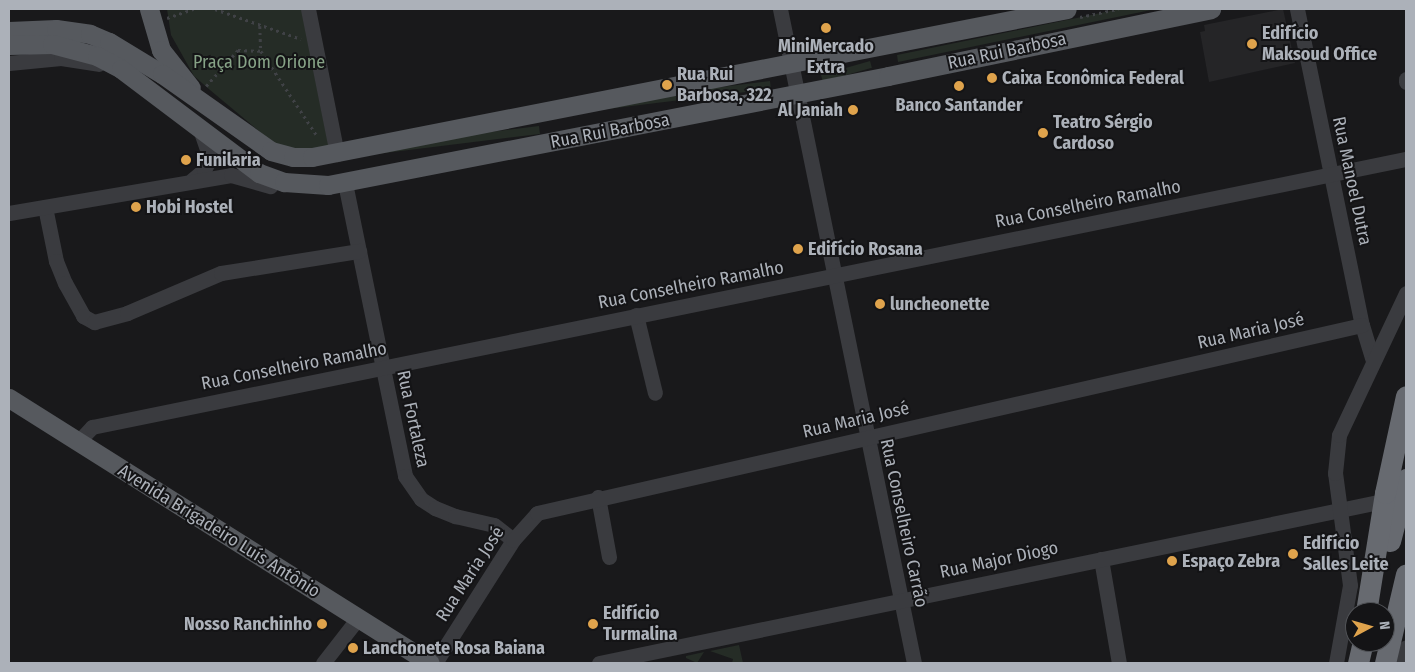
<!DOCTYPE html>
<html>
<head>
<meta charset="utf-8">
<style>
  body { margin:0 }
  #map { position:relative; width:1415px; height:672px; overflow:hidden; background:#19191b; font-family:"Fira Sans Condensed",sans-serif }
  div>[style] { position:absolute }
  [style*='--x'] { left:calc(var(--x)*1px); top:calc(var(--y)*1px); width:calc(var(--w)*1px); rotate:calc(var(--a)*1deg) }
  .built>* { inset:0; background:#252527 }
  .green>* { inset:0; background:#252c26; transform-origin:0 0 }
  .path>* { height:2.5px; margin-top:-1.25px; transform-origin:0; background:repeating-linear-gradient(90deg,#404246 0 2.5px,transparent 0 6.5px) }
  .minor>* { height:15px; margin:-7.5px; padding:0 7.5px; transform-origin:7.5px; border-radius:7.5px; background:#3a3b3f }
  .major>* { height:19px; margin:-9.5px; padding:0 9.5px; transform-origin:9.5px; border-radius:9.5px; background:#56595e }
  .highway>* { height:21px; margin:-10.5px; padding:0 10.5px; transform-origin:10.5px; border-radius:10.5px; background:#676a70 }
  .highway-bridge>* { height:21px; margin:-10.5px; padding:0 10.5px; transform-origin:10.5px; border-radius:10.5px; background:#676a70 }
  .dots>* { width:14px; height:14px; translate:-50% -50%; box-sizing:border-box; border:2px solid #141416; border-radius:50% }
  span { translate:-50% -50%; white-space:nowrap; text-align:center; line-height:1.15; -webkit-text-stroke:4px #141416; paint-order:stroke }
  .poi-label { font-size:18px; color:#acb1b9; font-weight:700 }
  .left { translate:0 -50%; text-align:left }
  .right { translate:-100% -50%; text-align:right }
  .street-label { font-size:18px; color:#acb1b9 }
  .park-label { font-size:18px; color:#86a286 }
  .frame { position:absolute; inset:0; border:10px solid #acb1b9; pointer-events:none }
  .north { position:absolute; left:1345px; top:602px; width:50px; height:50px; box-sizing:border-box; background:#141416; border:1px solid #515357; border-radius:50%; rotate:84deg; font-size:14px; font-weight:700; line-height:20px; text-align:center; color:#acb1b9 }
  .north::after { content:''; display:block; margin:auto; width:18px; height:22px; background:#dfa34c; clip-path:polygon(50% 0,100% 100%,50% 72%,0 100%) }
</style>
</head>
<body>
<div id="map">
  <div class="built">
    <i style="clip-path:polygon(1283px 9px,1295px 63px,1209px 82px,1200px 32px,1205px 31px,1204px 25px)"></i>
  </div>
  <div class="green">
    <i style="clip-path:polygon(167px 9px,302px 9px,331px 147px,296px 150px,272px 142px,210px 90px,194px 76px,171px 35px)"></i>
    <i style="clip-path:polygon(1120px 9px,1156px 9px,898px 62px,897px 55px)"></i>
    <i style="left:870px;top:61px;width:7px;height:51px;rotate:74deg"></i>
    <i style="left:770px;top:81px;width:8px;height:181px;rotate:83deg"></i>
    <i style="left:539px;top:126px;width:8px;height:193px;rotate:83deg"></i>
    <i style="clip-path:polygon(219px 152px,242px 166px,215px 166px)"></i>
    <i style="clip-path:polygon(739px 645px,743px 663px,732px 663px,733px 659px,710px 651px)"></i>
    <i style="clip-path:polygon(704px 652px,697px 663px,686px 658px,686px 656px)"></i>
  </div>
  <div class="path">
    <i style="--x:215;--y:9;--w:91;--a:19.2"></i>
    <i style="--x:1080;--y:17;--w:39;--a:-12"></i>
    <i style="--x:167;--y:18;--w:28;--a:-19"></i>
    <i style="--x:260;--y:26;--w:25;--a:88"></i>
    <i style="--x:261;--y:51;--w:103;--a:56.5"></i>
    <i style="--x:206;--y:86;--w:48;--a:-48.4"></i>
    <i style="--x:238;--y:50;--w:23;--a:2"></i>
  </div>
  <div class="minor">
    <i style="--x:308;--y:9;--w:148;--a:78.7"></i>
    <i style="--x:780;--y:9;--w:668;--a:78.42"></i>
    <i style="--x:1297;--y:9;--w:323;--a:78.4"></i>
    <i style="--x:1362;--y:325;--w:37;--a:73"></i>
    <i style="--x:9;--y:63;--w:52;--a:-5.5"></i>
    <i style="--x:61;--y:58;--w:38;--a:9"></i>
    <i style="--x:1406;--y:79;--w:3;--a:90"></i>
    <i style="--x:192;--y:180;--w:16;--a:-40"></i>
    <i style="--x:204;--y:170;--w:13;--a:-63"></i>
    <i style="--x:210;--y:158;--w:31;--a:-109"></i>
    <i style="--x:345;--y:183;--w:299;--a:78.4"></i>
    <i style="--x:405;--y:476;--w:28;--a:55"></i>
    <i style="--x:421;--y:499;--w:17;--a:33"></i>
    <i style="--x:435;--y:508;--w:22;--a:22"></i>
    <i style="--x:455;--y:516;--w:40;--a:13"></i>
    <i style="--x:494;--y:525;--w:24;--a:38"></i>
    <i style="--x:45;--y:207;--w:55;--a:78.5"></i>
    <i style="--x:56;--y:261;--w:24;--a:68"></i>
    <i style="--x:65;--y:283;--w:38;--a:61"></i>
    <i style="--x:83;--y:316;--w:13;--a:29"></i>
    <i style="--x:94;--y:322;--w:34;--a:-15"></i>
    <i style="--x:127;--y:313;--w:102;--a:-23.1"></i>
    <i style="--x:221;--y:273;--w:140;--a:-9.1"></i>
    <i style="--x:9;--y:213;--w:225;--a:-9.7"></i>
    <i style="--x:231;--y:175;--w:41;--a:15.8"></i>
    <i style="--x:636;--y:315;--w:80;--a:76.3"></i>
    <i style="--x:78;--y:442;--w:21;--a:-47"></i>
    <i style="--x:92;--y:427;--w:1341;--a:-11.53"></i>
    <i style="--x:598;--y:497;--w:61;--a:79.6"></i>
    <i style="--x:1101;--y:559;--w:106;--a:80.2"></i>
    <i style="--x:323;--y:663;--w:57;--a:-52.1"></i>
    <i style="--x:435;--y:663;--w:146;--a:-57.6"></i>
    <i style="--x:513;--y:540;--w:36;--a:-48"></i>
    <i style="--x:537;--y:513;--w:846;--a:-12.84"></i>
    <i style="--x:599;--y:663;--w:811;--a:-11.67"></i>
    <i style="--x:1336;--y:663;--w:79;--a:-79.8"></i>
    <i style="--x:1350;--y:585;--w:113;--a:-97.6"></i>
    <i style="--x:1335;--y:473;--w:38;--a:-84"></i>
    <i style="--x:1339;--y:435;--w:157;--a:-64.7"></i>
    <i style="--x:1402;--y:663;--w:16;--a:-76"></i>
  </div>
  <div class="major">
    <i style="--x:149;--y:9;--w:43;--a:73.7"></i>
    <i style="--x:161;--y:50;--w:48;--a:51.7"></i>
    <i style="--x:9;--y:31;--w:47;--a:-2.4"></i>
    <i style="--x:56;--y:29;--w:34;--a:8"></i>
    <i style="--x:90;--y:34;--w:21;--a:23"></i>
    <i style="--x:109;--y:42;--w:62;--a:31.1"></i>
    <i style="--x:162;--y:74;--w:133;--a:35.2"></i>
    <i style="--x:271;--y:151;--w:23;--a:15"></i>
    <i style="--x:293;--y:157;--w:19;--a:0"></i>
    <i style="--x:312;--y:157;--w:769;--a:-11.09"></i>
    <i style="--x:9;--y:45;--w:43;--a:-1.3"></i>
    <i style="--x:52;--y:44;--w:47;--a:14.9"></i>
    <i style="--x:97;--y:56;--w:27;--a:28"></i>
    <i style="--x:121;--y:69;--w:173;--a:37"></i>
    <i style="--x:259;--y:173;--w:27;--a:20"></i>
    <i style="--x:284;--y:182;--w:44;--a:3.9"></i>
    <i style="--x:328;--y:185;--w:571;--a:-11.01"></i>
    <i style="--x:888;--y:76;--w:330;--a:-11.7"></i>
    <i style="--x:9;--y:398;--w:497;--a:32.2"></i>
  </div>
  <div class="highway">
    <i style="--x:1358;--y:663;--w:22;--a:-77"></i>
    <i style="--x:1385;--y:663;--w:91;--a:-76.7"></i>
  </div>
  <div class="highway-bridge">
    <i style="--x:1390;--y:541;--w:64;--a:-75.5"></i>
    <i style="--x:1366;--y:612;--w:121;--a:-80.9"></i>
    <i style="--x:1385;--y:493;--w:99;--a:-77.8"></i>
  </div>
  <div class="dots">
    <i style="left:826px;top:28px;background:#dfa34c"></i>
    <i style="left:1252px;top:44px;background:#dfa34c"></i>
    <i style="left:992px;top:78px;background:#dfa34c"></i>
    <i style="left:667px;top:85px;background:#dfa34c"></i>
    <i style="left:959px;top:86px;background:#dfa34c"></i>
    <i style="left:853px;top:110px;background:#dfa34c"></i>
    <i style="left:1043px;top:133px;background:#dfa34c"></i>
    <i style="left:186px;top:160px;background:#dfa34c"></i>
    <i style="left:136px;top:207px;background:#dfa34c"></i>
    <i style="left:798px;top:249px;background:#dfa34c"></i>
    <i style="left:880px;top:304px;background:#dfa34c"></i>
    <i style="left:1293px;top:554px;background:#dfa34c"></i>
    <i style="left:1172px;top:561px;background:#dfa34c"></i>
    <i style="left:322px;top:624px;background:#dfa34c"></i>
    <i style="left:593px;top:624px;background:#dfa34c"></i>
    <i style="left:353px;top:648px;background:#dfa34c"></i>
  </div>
  <div class="poi-label">
    <span class="left" style="left:1262px;top:44px">Edifício<br>Maksoud Office</span>
    <span style="left:826px;top:57px">MiniMercado<br>Extra</span>
    <span class="left" style="left:677px;top:85px">Rua Rui<br>Barbosa, 322</span>
    <span class="left" style="left:1002px;top:78px">Caixa Econômica Federal</span>
    <span style="left:959px;top:105px">Banco Santander</span>
    <span class="right" style="left:843px;top:110px">Al Janiah</span>
    <span class="left" style="left:1053px;top:133px">Teatro Sérgio<br>Cardoso</span>
    <span class="left" style="left:196px;top:160px">Funilaria</span>
    <span class="left" style="left:146px;top:207px">Hobi Hostel</span>
    <span class="left" style="left:808px;top:249px">Edifício Rosana</span>
    <span class="left" style="left:890px;top:304px">luncheonette</span>
    <span class="left" style="left:1303px;top:554px">Edifício<br>Salles Leite</span>
    <span class="left" style="left:1182px;top:561px">Espaço Zebra</span>
    <span class="left" style="left:603px;top:624px">Edifício<br>Turmalina</span>
    <span class="right" style="left:312px;top:624px">Nosso Ranchinho</span>
    <span class="left" style="left:363px;top:648px">Lanchonete Rosa Baiana</span>
  </div>
  <div class="street-label">
    <span style="left:1007px;top:51px;rotate:-12deg">Rua Rui Barbosa</span>
    <span style="left:610px;top:131px;rotate:-11deg">Rua Rui Barbosa</span>
    <span style="left:1352px;top:181px;rotate:78deg">Rua Manoel Dutra</span>
    <span style="left:1088px;top:204px;rotate:-11deg">Rua Conselheiro Ramalho</span>
    <span style="left:691px;top:285px;rotate:-11deg">Rua Conselheiro Ramalho</span>
    <span style="left:1251px;top:331px;rotate:-13deg">Rua Maria José</span>
    <span style="left:294px;top:366px;rotate:-11deg">Rua Conselheiro Ramalho</span>
    <span style="left:413px;top:419px;rotate:78deg">Rua Fortaleza</span>
    <span style="left:856px;top:420px;rotate:-13deg">Rua Maria José</span>
    <span style="left:904px;top:523px;rotate:78deg">Rua Conselheiro Carrão</span>
    <span style="left:219px;top:531px;rotate:32deg">Avenida Brigadeiro Luís Antônio</span>
    <span style="left:999px;top:560px;rotate:-12deg">Rua Major Diogo</span>
    <span style="left:470px;top:574px;rotate:-57deg">Rua Maria José</span>
  </div>
  <div class="park-label">
    <span style="left:259px;top:62px">Praça Dom Orione</span>
  </div>
  <div class="frame"></div>
  <div class="north">N</div>
</div>
</body>
</html>
